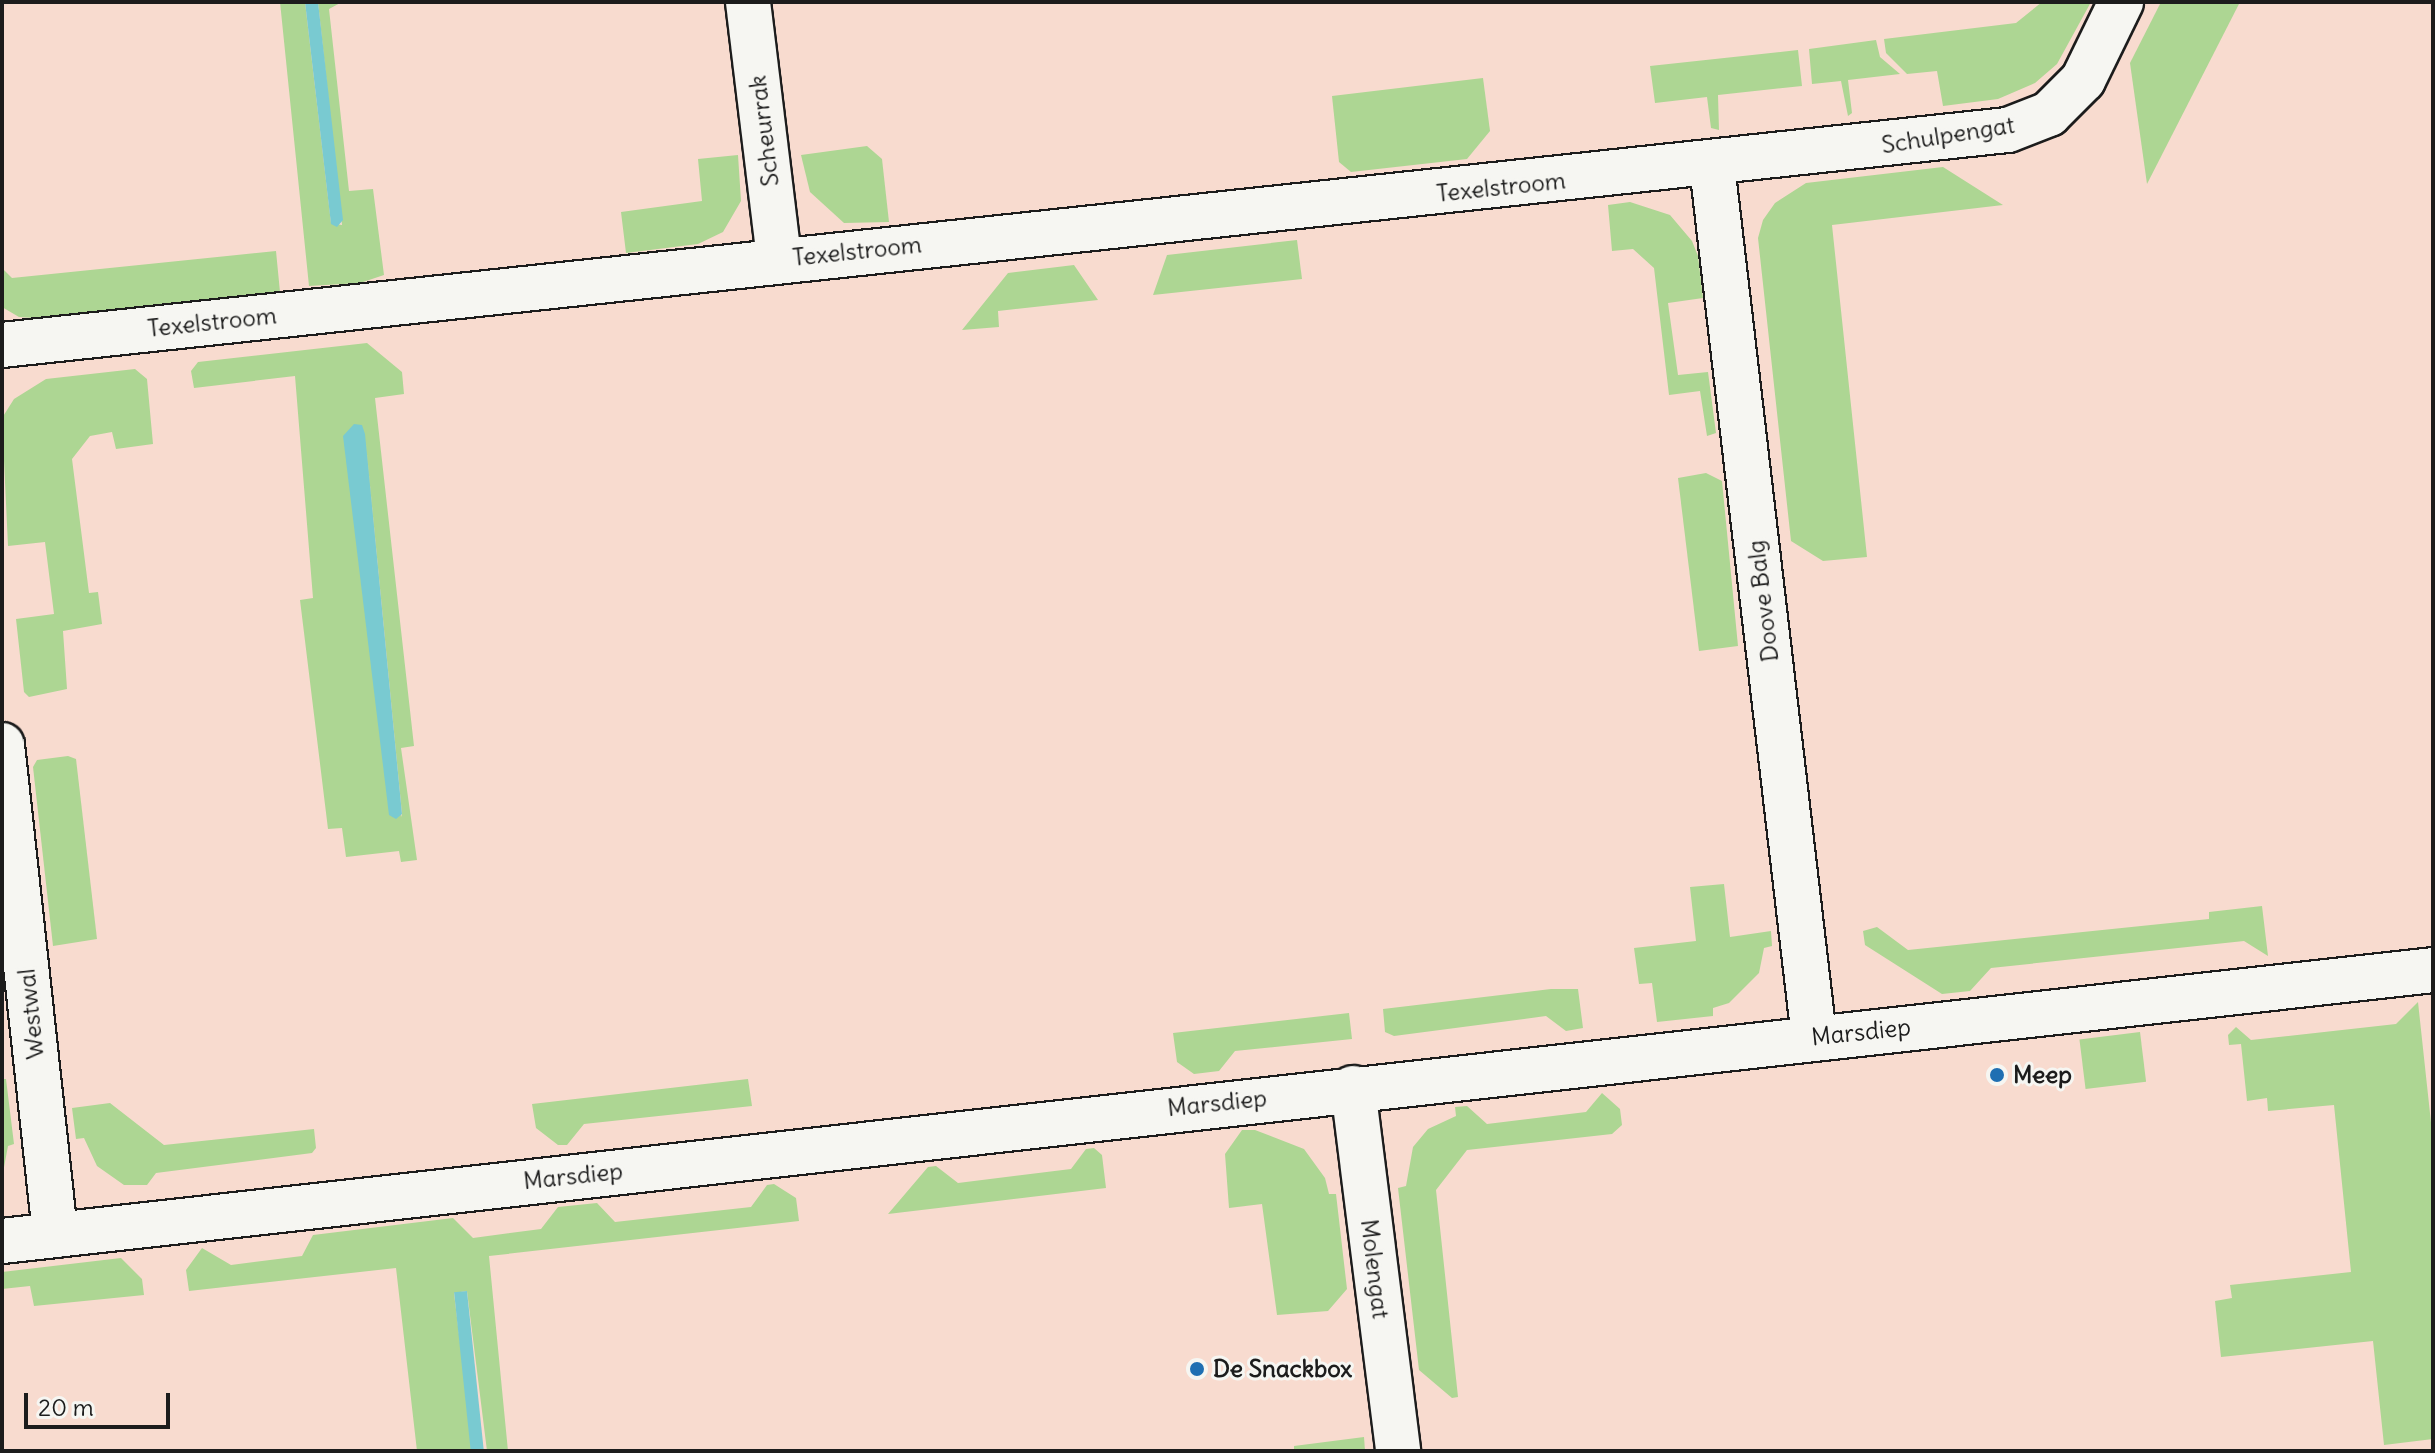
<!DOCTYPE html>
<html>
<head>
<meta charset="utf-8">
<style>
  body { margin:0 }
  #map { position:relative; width:2435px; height:1453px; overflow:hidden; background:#f7e6dd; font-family:Delius,sans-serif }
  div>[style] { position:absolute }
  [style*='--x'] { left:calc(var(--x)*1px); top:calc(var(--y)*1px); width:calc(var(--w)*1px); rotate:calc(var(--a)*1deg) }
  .built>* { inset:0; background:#f8dbcf; transform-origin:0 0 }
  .green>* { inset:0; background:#add693; transform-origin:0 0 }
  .water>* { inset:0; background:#79cad1; transform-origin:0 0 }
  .roads { filter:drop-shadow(2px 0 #1c1c1c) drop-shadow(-2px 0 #1c1c1c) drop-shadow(0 2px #1c1c1c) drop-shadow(0 -2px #1c1c1c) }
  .minor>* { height:44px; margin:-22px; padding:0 22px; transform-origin:22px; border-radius:22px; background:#f6f6f2 }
  .dots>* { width:22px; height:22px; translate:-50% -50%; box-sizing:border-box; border:4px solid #f6f6f2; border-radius:50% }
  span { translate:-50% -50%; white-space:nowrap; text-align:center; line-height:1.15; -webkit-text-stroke:6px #f6f6f2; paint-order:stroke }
  .street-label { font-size:24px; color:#1c1c1c }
  .poi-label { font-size:24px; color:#1c1c1c; font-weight:700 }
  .left { translate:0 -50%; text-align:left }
  .frame { position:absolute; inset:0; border:4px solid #1c1c1c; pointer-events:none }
  .scale { position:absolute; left:24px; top:1393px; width:146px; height:36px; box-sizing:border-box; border:4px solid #1c1c1c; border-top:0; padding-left:10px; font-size:24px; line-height:28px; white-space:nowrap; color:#1c1c1c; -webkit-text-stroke:6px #f6f6f2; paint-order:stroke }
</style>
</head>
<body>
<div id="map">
  <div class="built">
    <i style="left:2px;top:2px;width:2431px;height:1449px"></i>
  </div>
  <div class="green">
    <i style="clip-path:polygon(280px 2px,305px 2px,331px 223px,342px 225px,318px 2px,342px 2px,329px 9px,349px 191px,373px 189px,384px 275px,360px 283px,309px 286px)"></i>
    <i style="clip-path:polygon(2042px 2px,2091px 2px,2057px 64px,2035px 83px,1998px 99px,1943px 106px,1937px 71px,1907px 74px,1886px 53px,1884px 39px,2016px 23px)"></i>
    <i style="clip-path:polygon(2161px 2px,2240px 2px,2147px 184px,2130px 63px)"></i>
    <i style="clip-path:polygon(1876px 40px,1880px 57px,1900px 74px,1848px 80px,1852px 113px,1848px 116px,1841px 81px,1812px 84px,1809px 49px)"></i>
    <i style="clip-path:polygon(1798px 50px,1802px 86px,1718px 95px,1719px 130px,1711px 128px,1707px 97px,1655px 103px,1650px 66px)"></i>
    <i style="clip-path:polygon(1483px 78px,1490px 131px,1467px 159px,1351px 172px,1339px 162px,1332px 96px)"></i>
    <i style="clip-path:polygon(867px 146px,882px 159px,889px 222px,844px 223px,810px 192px,801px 155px)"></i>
    <i style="clip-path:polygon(738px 155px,741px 201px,723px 232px,698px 244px,626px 253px,621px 212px,702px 201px,698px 159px)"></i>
    <i style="clip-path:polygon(1943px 167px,2003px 205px,1832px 225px,1867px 557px,1823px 561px,1791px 541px,1758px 238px,1763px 220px,1775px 203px,1806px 183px)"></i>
    <i style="clip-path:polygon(1630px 202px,1670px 215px,1692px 241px,1698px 256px,1703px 298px,1668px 303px,1678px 375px,1708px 372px,1716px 433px,1707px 436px,1700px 391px,1669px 395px,1654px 268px,1633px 249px,1612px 251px,1608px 205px)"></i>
    <i style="clip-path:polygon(1297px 240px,1302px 279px,1153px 295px,1167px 255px)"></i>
    <i style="clip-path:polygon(276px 251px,280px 292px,47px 319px,19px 317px,2px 307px,2px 268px,12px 278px)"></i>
    <i style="clip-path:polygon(1074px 265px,1098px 300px,998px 311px,999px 327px,962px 330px,1008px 273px)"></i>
    <i style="clip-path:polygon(evenodd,367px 343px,402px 372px,404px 394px,375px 398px,414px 746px,401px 748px,417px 860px,401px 862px,399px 851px,346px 857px,342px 828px,328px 829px,300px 600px,313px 598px,295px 376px,194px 388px,191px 371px,198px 362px,367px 343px,365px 434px,402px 814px,401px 817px,365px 434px)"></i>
    <i style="clip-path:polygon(135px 369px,147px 379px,153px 444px,116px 449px,112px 432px,90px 436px,72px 459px,89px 593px,98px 592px,102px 624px,63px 631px,67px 689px,29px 697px,24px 692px,16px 619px,54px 614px,45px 542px,8px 546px,2px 418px,14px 399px,46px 379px)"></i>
    <i style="clip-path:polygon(1706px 473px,1722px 481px,1738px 646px,1699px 651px,1678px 478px)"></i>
    <i style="clip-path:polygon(68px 756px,76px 759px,97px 939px,53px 946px,33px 767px,37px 760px)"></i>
    <i style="clip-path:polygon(1724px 884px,1730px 937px,1771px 931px,1772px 946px,1764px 948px,1759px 973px,1729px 1003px,1713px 1008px,1713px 1016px,1657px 1022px,1652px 983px,1639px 984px,1634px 948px,1696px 941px,1690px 887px)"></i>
    <i style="clip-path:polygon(2262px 906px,2268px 956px,2244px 941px,1991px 968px,1970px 991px,1942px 994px,1865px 945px,1863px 931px,1877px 927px,1908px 950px,2209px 919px,2209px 912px)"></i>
    <i style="clip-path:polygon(1551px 989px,1578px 989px,1583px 1028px,1566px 1031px,1546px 1016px,1394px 1036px,1385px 1032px,1383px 1009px)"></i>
    <i style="clip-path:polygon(2418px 1002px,2433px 1141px,2433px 1439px,2384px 1445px,2373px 1341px,2221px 1357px,2215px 1301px,2232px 1298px,2230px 1285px,2351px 1272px,2334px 1105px,2268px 1111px,2267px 1098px,2247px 1101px,2241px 1044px,2229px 1045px,2228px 1035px,2236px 1027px,2251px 1040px,2396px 1024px)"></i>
    <i style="clip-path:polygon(1349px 1013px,1352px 1039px,1235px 1051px,1219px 1071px,1194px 1074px,1177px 1062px,1173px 1033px)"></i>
    <i style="left:2140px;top:1032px;width:50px;height:61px;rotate:83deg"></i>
    <i style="clip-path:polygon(2px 1079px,6px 1079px,14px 1144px,8px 1146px,2px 1178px)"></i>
    <i style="clip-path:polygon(748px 1079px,752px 1106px,584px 1124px,567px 1145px,558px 1145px,536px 1128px,532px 1104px)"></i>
    <i style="clip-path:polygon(1602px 1093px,1620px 1109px,1622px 1125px,1612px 1134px,1467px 1150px,1436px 1190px,1458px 1397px,1452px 1398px,1419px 1370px,1398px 1188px,1406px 1186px,1413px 1147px,1428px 1129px,1456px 1116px,1455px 1107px,1467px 1106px,1487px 1124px,1586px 1112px)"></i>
    <i style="clip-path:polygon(110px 1103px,164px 1145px,314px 1129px,316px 1148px,312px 1153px,156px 1173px,147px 1185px,124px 1185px,97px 1166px,84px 1138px,76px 1139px,72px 1108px)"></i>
    <i style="clip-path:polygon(1242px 1130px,1255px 1130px,1304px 1149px,1325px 1178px,1329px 1194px,1336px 1194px,1347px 1289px,1328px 1311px,1277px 1315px,1262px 1204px,1229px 1208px,1225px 1154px)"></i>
    <i style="clip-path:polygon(1094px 1148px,1102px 1155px,1106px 1188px,888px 1214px,928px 1167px,936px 1166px,958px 1183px,1071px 1169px,1086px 1149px)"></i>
    <i style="clip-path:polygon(774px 1184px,796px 1198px,799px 1221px,489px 1256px,508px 1451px,487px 1451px,467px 1291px,454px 1293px,473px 1451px,417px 1451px,396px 1268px,189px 1291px,186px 1270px,202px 1248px,231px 1265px,302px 1256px,313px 1235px,453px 1218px,473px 1238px,541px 1229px,558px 1207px,597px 1203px,615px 1222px,751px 1207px,767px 1185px)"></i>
    <i style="clip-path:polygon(121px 1258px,142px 1279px,144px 1295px,34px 1306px,30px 1286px,2px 1289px,2px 1272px)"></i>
    <i style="clip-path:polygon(1364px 1437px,1365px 1451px,1294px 1451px,1294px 1446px)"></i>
  </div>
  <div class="water">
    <i style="clip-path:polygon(305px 2px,318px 2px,343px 220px,337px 227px,331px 224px)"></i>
    <i style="clip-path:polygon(354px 424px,362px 425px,365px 434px,402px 814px,396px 819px,389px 815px,343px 436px)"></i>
    <i style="left:467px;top:1291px;width:161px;height:13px;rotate:84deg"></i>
  </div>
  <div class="roads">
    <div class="minor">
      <i style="--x:748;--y:2;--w:259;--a:83.1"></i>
      <i style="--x:1712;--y:166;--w:877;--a:83.32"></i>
      <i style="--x:2;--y:345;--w:2017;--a:-6.12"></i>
      <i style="--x:2008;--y:130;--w:44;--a:-21.3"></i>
      <i style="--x:2049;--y:114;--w:48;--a:-45"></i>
      <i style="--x:2083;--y:80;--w:87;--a:-64"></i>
      <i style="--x:2;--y:745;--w:493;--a:83.8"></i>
      <i style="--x:1353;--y:1088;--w:366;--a:82.9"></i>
      <i style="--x:2;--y:1241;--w:2446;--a:-6.36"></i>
    </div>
  </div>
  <div class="dots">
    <i style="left:1997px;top:1075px;background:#1f6fb2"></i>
    <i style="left:1197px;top:1369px;background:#1f6fb2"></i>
  </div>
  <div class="street-label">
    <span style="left:764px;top:131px;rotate:-97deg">Scheurrak</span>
    <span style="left:1948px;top:135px;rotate:-9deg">Schulpengat</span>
    <span style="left:1501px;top:187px;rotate:-6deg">Texelstroom</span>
    <span style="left:857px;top:251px;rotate:-6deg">Texelstroom</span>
    <span style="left:212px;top:322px;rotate:-6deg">Texelstroom</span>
    <span style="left:1763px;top:601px;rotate:-97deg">Doove Balg</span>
    <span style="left:31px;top:1014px;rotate:-96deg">Westwal</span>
    <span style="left:1861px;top:1032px;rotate:-6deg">Marsdiep</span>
    <span style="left:1217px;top:1103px;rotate:-6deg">Marsdiep</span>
    <span style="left:573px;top:1176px;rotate:-6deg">Marsdiep</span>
    <span style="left:1375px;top:1269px;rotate:83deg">Molengat</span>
  </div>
  <div class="poi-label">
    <span class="left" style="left:2013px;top:1075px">Meep</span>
    <span class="left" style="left:1213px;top:1369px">De Snackbox</span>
  </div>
  <div class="frame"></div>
  <div class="scale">20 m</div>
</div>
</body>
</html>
